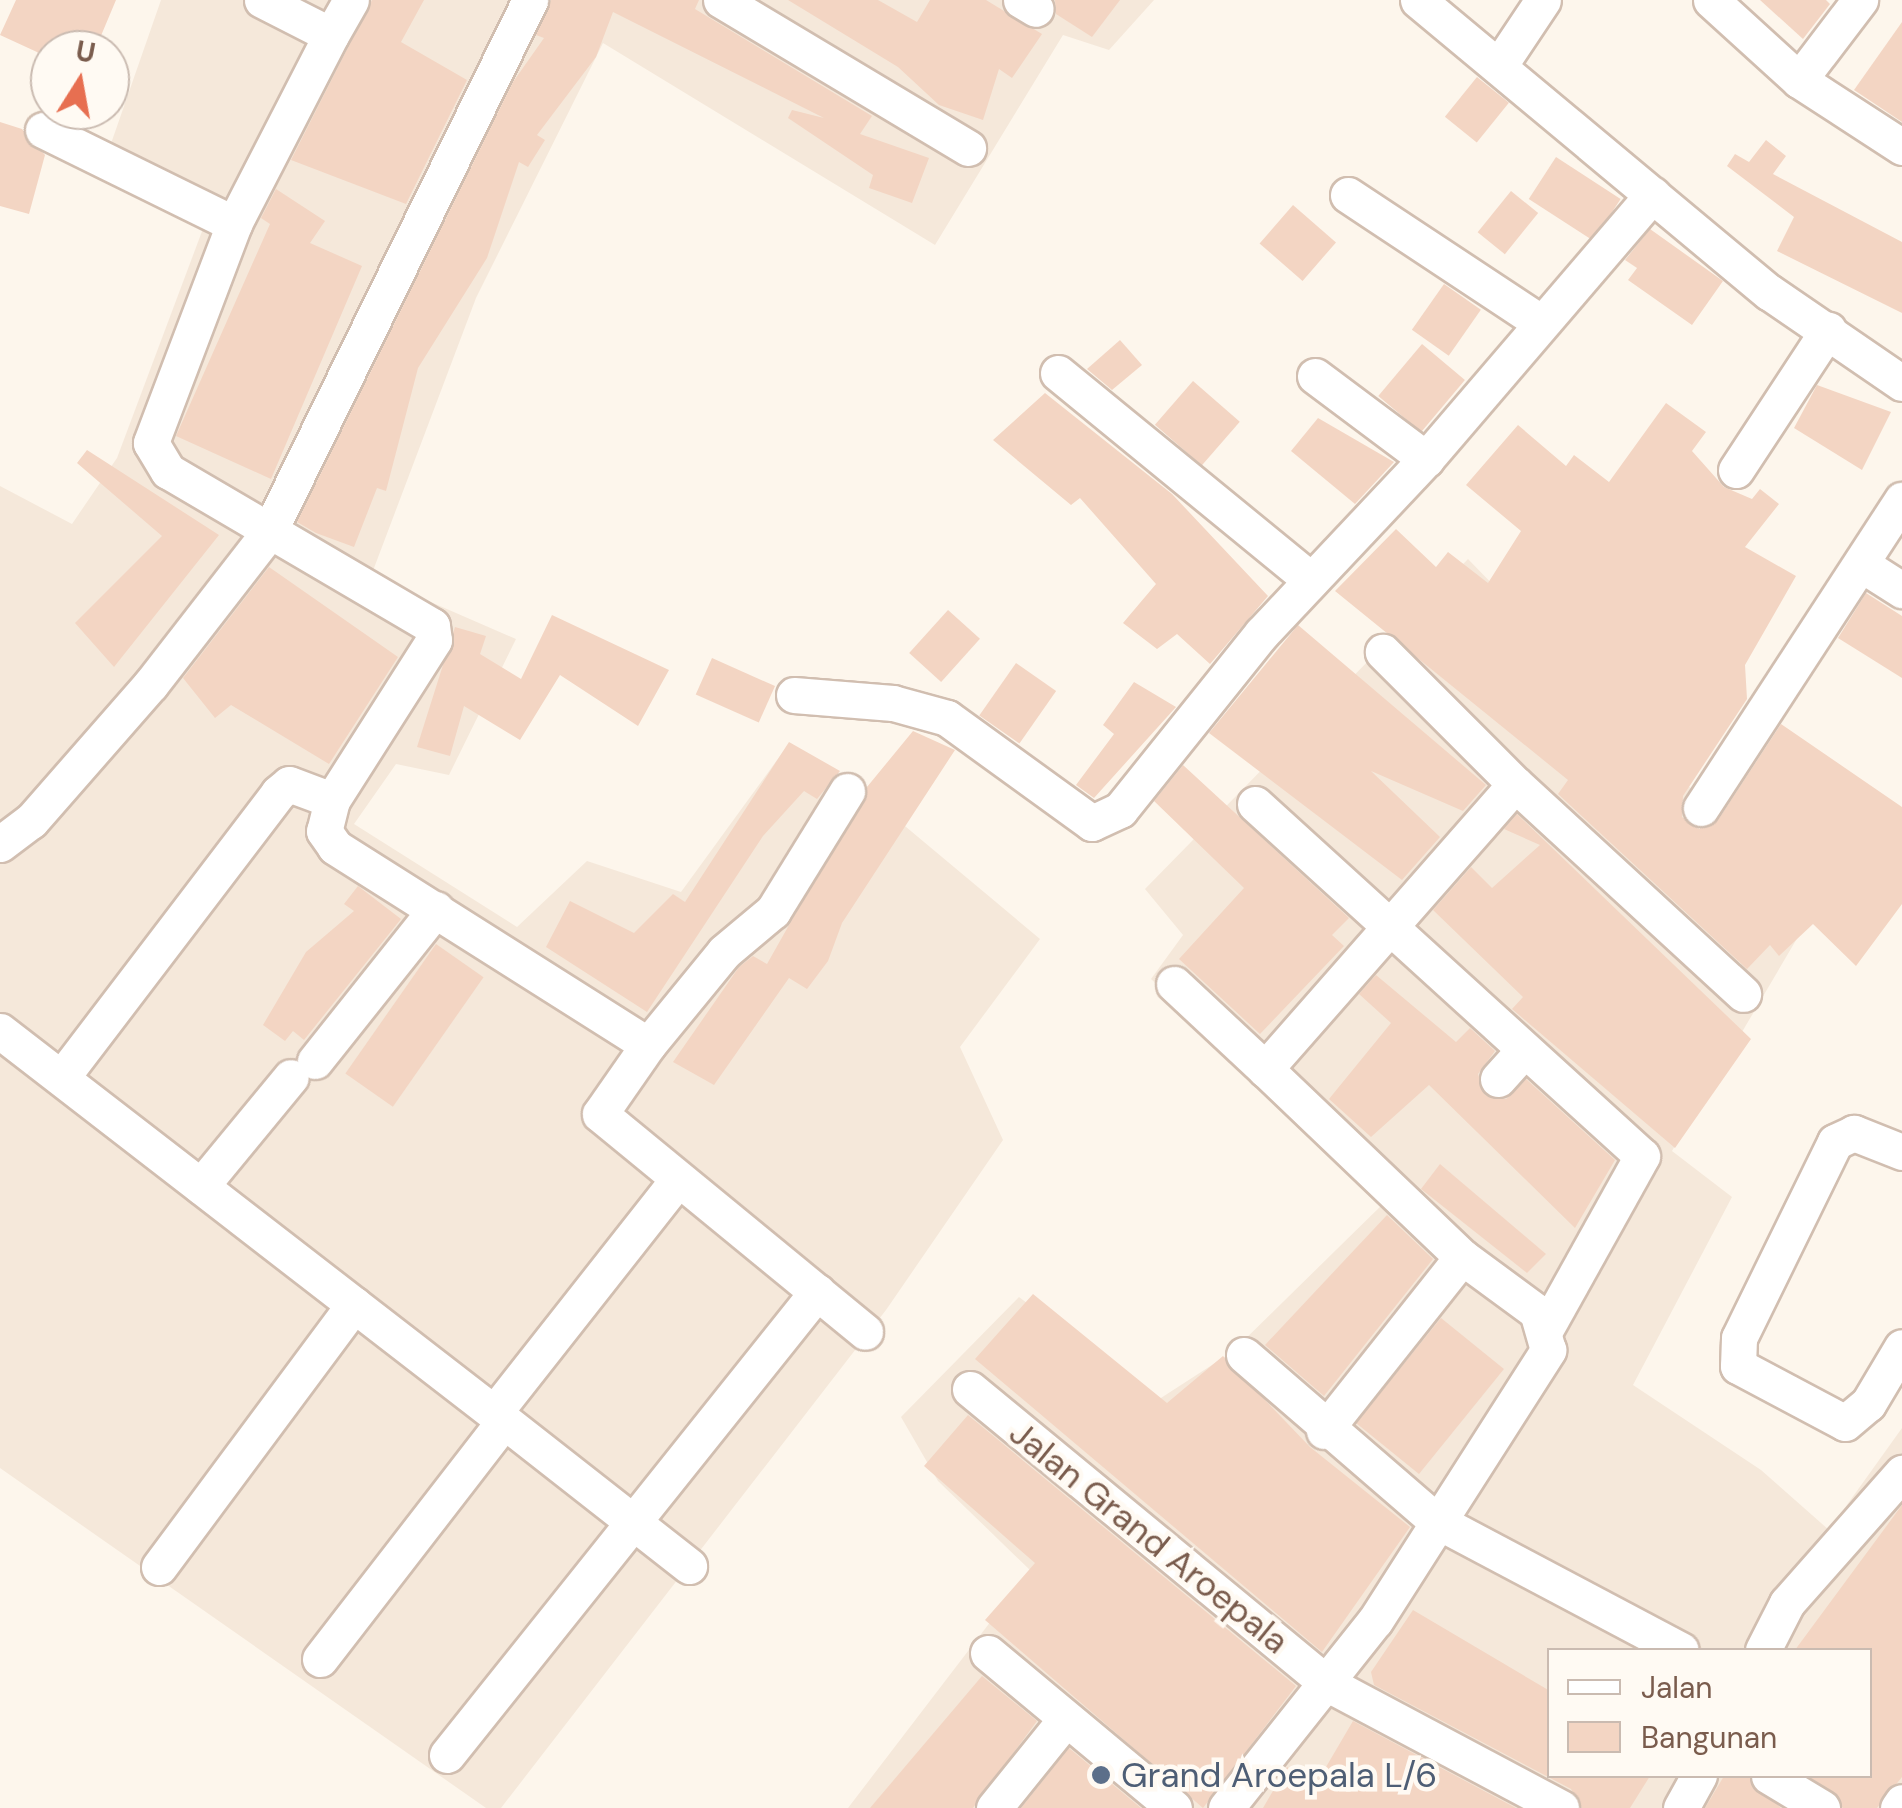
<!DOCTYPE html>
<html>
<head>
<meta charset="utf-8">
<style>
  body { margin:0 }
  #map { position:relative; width:1902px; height:1808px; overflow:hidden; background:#fdf6ec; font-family:"DM Sans",sans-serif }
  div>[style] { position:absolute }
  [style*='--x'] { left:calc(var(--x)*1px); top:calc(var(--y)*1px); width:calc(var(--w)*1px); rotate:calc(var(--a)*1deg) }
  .residential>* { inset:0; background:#f5e8da }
  .building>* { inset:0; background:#f3d5c3; transform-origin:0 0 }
  .roads { filter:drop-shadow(2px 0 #d1beb0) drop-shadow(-2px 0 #d1beb0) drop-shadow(0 2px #d1beb0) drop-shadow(0 -2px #d1beb0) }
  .minor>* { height:35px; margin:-17.5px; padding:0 17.5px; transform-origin:17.5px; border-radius:17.5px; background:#fff }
  .dots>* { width:28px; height:28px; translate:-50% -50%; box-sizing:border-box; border:5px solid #fffaf3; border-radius:50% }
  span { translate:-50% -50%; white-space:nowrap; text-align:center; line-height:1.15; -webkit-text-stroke:9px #fffaf3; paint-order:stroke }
  .street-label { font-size:35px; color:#7a5c4d }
  .service-label { font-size:35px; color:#4e5e75 }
  .left { translate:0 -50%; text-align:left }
  .legend { position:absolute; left:1547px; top:1648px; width:325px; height:130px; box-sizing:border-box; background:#fffaf3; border:2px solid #cabbb1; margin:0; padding:12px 18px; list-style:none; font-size:30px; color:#7a5c4d }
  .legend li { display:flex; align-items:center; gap:20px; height:50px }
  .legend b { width:50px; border:2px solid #cabbb1 }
  .north { position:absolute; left:30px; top:30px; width:100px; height:100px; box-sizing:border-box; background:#fffaf3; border:2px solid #cabbb1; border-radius:50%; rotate:11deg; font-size:28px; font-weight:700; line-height:40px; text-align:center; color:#7a5c4d }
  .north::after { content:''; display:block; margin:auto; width:35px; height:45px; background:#e76f51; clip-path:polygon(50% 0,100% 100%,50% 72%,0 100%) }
</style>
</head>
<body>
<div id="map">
  <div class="residential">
    <i style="clip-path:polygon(161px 0,1154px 0,1109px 50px,1063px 35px,935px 245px,603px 43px,476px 298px,371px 576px,516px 639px,449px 775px,396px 764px,354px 824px,517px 927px,587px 861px,681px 892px,788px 745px,851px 781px,1040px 939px,960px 1047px,1003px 1140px,886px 1310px,501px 1808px,486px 1808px,0 1468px,0 486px,72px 524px,117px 458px,213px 202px,107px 155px)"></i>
    <i style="clip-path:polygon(evenodd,1468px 559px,1812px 913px,1672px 1151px,1732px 1197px,1633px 1385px,1761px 1470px,1829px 1530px,1902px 1428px,1902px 1808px,848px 1808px,1030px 1570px,938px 1481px,901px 1417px,1019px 1297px,1104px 1361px,1130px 1418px,1232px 1352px,1388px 1199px,1151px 979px,1183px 935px,1145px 889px,1468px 559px,1550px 1650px,1870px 1650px,1870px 1776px,1550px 1776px,1550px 1650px)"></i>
  </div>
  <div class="building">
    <i style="clip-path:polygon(16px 0,116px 0,95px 50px,50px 50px,50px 58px,0 35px)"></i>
    <i style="clip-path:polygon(372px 0,424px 0,401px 42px,467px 80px,406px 204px,291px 160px)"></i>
    <i style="clip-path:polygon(551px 0,699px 0,695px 9px,872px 116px,860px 134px,929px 158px,912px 203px,869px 188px,873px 175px,788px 118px,792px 110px,824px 118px,613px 12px,596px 57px,537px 135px,545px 140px,528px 167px,519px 162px,487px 258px,418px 368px,386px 491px,377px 488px,354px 547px,316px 533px,297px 522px,513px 82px,544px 38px,536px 35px)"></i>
    <i style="clip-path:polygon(788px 0,878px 0,917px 22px,930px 0,986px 0,1042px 34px,1012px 78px,999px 69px,983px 120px,939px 105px,898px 67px)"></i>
    <i style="clip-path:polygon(1055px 0,1120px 0,1092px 37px,1056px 14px)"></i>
    <i style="clip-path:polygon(1760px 0,1826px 0,1830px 4px,1803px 39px)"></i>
    <i style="clip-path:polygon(1902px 22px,1902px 122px,1854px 90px)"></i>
    <i style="left:1477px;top:77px;width:41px;height:51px;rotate:39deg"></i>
    <i style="clip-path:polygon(0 122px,22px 129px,45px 155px,29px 214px,0 206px)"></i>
    <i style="clip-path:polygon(1766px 140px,1786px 156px,1773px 174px,1902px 242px,1902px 313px,1777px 251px,1794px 217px,1727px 166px,1735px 154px,1749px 162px)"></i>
    <i style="left:1556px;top:157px;width:77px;height:50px;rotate:33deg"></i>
    <i style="clip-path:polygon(276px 189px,325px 221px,310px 243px,362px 266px,271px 479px,176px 436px,270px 224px,261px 218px)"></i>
    <i style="left:1511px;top:191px;width:35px;height:53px;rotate:39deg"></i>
    <i style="left:1293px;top:205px;width:57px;height:51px;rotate:41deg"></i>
    <i style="clip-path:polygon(1650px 229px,1723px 281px,1692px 325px,1628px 280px,1637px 268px,1625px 260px)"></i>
    <i style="left:1444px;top:284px;width:45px;height:56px;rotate:35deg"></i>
    <i style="clip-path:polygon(1120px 340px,1142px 365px,1112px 390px,1087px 369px)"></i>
    <i style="left:1422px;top:344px;width:56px;height:68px;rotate:40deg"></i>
    <i style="left:1193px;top:381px;width:62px;height:58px;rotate:41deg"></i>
    <i style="clip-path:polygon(1817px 385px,1891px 412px,1862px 470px,1794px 428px)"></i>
    <i style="clip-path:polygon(1045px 393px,1172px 494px,1268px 596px,1210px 664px,1177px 634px,1157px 649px,1123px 623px,1156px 584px,1080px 498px,1071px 505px,993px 440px)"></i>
    <i style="clip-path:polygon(1666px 403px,1706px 432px,1692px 451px,1724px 487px,1752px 499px,1760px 489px,1779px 504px,1745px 547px,1796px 576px,1745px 665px,1747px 699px,1683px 796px,1682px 817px,1699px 829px,1718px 820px,1781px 724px,1902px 807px,1902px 904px,1856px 966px,1813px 924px,1779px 956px,1770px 945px,1747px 969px,1558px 794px,1568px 780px,1335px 591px,1396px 529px,1436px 567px,1448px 552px,1488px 583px,1521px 531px,1466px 485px,1518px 425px,1566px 466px,1574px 455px,1609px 482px)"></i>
    <i style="clip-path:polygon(1318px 418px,1394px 462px,1355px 504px,1291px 451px)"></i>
    <i style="clip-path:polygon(87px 450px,219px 535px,114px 667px,75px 623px,162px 536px,77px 463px)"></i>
    <i style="clip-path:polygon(269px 567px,398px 657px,329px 764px,231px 705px,215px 718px,183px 678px)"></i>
    <i style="clip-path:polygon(1866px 593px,1902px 616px,1902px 678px,1838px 638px)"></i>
    <i style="left:948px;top:610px;width:43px;height:58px;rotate:42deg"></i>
    <i style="clip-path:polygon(552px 615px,669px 670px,638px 726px,560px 675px,520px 740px,464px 706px,450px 756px,417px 747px,455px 627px,486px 636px,480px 654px,521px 679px)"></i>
    <i style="clip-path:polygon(1298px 625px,1486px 785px,1463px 811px,1371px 771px,1440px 837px,1402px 880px,1209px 733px)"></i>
    <i style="left:712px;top:658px;width:69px;height:40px;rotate:24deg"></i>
    <i style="left:1016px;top:663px;width:49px;height:64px;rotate:35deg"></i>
    <i style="clip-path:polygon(1134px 682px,1176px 707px,1094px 798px,1076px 785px,1114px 734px,1103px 725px)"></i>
    <i style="clip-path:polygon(913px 731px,955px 750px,842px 923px,828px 961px,807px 989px,789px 978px,714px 1085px,673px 1062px,739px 967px,753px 956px,767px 964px,867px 787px)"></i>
    <i style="clip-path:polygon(789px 742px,840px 771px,817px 799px,804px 791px,763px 836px,647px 1012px,546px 947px,570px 901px,634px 933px,673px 894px,685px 902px)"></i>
    <i style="clip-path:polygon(1183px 765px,1349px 918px,1332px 935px,1344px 946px,1260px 1034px,1179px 959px,1244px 888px,1154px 801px)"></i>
    <i style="clip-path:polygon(1517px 814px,1751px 1039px,1675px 1148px,1512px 1009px,1523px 997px,1433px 910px,1471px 867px,1492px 888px,1540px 845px,1504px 829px)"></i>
    <i style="clip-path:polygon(358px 886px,401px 919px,304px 1040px,293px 1031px,285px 1041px,263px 1025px,306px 952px,354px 911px,344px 904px)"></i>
    <i style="left:436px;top:944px;width:58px;height:158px;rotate:35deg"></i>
    <i style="clip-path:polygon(1376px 975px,1456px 1042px,1470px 1028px,1495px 1051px,1478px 1074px,1485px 1095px,1506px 1099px,1526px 1079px,1615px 1160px,1575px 1228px,1429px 1085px,1371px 1137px,1329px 1099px,1391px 1023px,1359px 994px)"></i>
    <i style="clip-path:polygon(1440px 1164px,1546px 1254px,1527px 1273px,1421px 1189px)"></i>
    <i style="clip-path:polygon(1387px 1215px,1433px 1259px,1324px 1396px,1265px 1345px)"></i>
    <i style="clip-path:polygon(1033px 1294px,1167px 1403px,1223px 1356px,1310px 1447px,1410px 1527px,1322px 1652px,975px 1359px)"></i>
    <i style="left:1441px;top:1318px;width:81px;height:135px;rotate:39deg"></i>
    <i style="clip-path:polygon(968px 1415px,1296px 1686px,1203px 1808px,985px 1620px,1035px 1563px,924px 1466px)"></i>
    <i style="clip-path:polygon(1902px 1505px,1902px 1777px,1877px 1808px,1843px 1808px,1809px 1776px,1870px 1776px,1870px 1650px,1795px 1650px)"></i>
    <i style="clip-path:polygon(1413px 1610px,1550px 1691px,1550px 1776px,1650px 1776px,1630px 1808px,1582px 1808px,1571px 1789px,1374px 1685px,1371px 1672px)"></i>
    <i style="clip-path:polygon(982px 1676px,1037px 1721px,973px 1808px,870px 1808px)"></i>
    <i style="clip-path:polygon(1353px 1721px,1516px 1808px,1263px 1808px,1287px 1767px,1316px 1784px)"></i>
    <i style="clip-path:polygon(1069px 1748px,1141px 1808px,1021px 1808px)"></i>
    <i style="clip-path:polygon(1724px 1776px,1748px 1776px,1781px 1808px,1705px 1808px)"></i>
  </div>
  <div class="roads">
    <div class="minor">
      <i style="--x:262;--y:0;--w:77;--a:26.9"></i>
      <i style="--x:331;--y:35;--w:40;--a:-60.3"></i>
      <i style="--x:721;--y:0;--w:288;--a:30.9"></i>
      <i style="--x:1021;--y:0;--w:17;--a:31"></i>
      <i style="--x:1418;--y:0;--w:457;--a:39.8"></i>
      <i style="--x:1769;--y:292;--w:161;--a:34.4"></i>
      <i style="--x:1711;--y:0;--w:119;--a:42.3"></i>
      <i style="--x:1799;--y:80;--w:101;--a:-52.7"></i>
      <i style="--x:331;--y:35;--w:212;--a:117.2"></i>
      <i style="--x:234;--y:224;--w:234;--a:110.8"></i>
      <i style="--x:151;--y:443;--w:33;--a:59"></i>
      <i style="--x:168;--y:471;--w:306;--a:30.4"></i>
      <i style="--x:432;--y:626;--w:14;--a:82"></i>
      <i style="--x:434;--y:640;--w:190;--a:122.5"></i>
      <i style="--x:332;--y:800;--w:32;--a:104"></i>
      <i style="--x:324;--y:831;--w:19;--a:55"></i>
      <i style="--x:335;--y:847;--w:370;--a:32.3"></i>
      <i style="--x:648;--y:1045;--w:120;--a:-50.7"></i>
      <i style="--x:724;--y:952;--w:64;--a:-39.9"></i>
      <i style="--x:773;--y:911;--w:141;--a:-58.3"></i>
      <i style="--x:1499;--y:66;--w:79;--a:-56.3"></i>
      <i style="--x:1799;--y:80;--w:123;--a:33"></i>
      <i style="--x:43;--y:130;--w:213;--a:26.2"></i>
      <i style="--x:1348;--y:195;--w:230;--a:33.5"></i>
      <i style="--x:1058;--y:373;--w:327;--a:39.3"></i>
      <i style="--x:1315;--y:376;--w:139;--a:36.8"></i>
      <i style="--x:1426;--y:459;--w:348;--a:-49.4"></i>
      <i style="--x:1736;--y:470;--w:168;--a:-56.7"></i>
      <i style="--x:1861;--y:564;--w:49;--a:32.4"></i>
      <i style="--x:794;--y:695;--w:99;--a:4.6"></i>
      <i style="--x:893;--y:703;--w:56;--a:15.5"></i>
      <i style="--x:947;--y:718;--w:179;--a:35.9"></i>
      <i style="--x:1092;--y:823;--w:31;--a:-25"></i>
      <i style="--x:1120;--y:810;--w:227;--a:-51.3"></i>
      <i style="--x:1262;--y:633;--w:239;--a:-46.7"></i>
      <i style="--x:1515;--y:784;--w:310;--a:42.6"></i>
      <i style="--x:1255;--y:804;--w:523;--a:42.29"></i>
      <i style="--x:1642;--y:1156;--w:196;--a:119.1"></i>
      <i style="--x:1701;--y:808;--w:368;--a:-56.9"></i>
      <i style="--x:0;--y:844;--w:39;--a:-37"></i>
      <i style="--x:31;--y:821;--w:182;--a:-48.8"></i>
      <i style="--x:151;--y:684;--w:192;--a:-52.2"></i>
      <i style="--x:269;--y:532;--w:593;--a:-63.87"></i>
      <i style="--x:1174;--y:984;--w:125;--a:43"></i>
      <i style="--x:0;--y:1031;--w:624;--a:37.71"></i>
      <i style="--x:494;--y:1413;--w:293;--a:-51.8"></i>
      <i style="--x:648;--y:1045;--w:84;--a:124.8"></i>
      <i style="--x:600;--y:1114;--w:343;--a:39.4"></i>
      <i style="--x:315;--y:1061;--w:194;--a:-51.5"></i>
      <i style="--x:62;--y:1077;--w:357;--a:-52.7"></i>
      <i style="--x:278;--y:793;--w:14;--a:-39"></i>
      <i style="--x:289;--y:784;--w:46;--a:20.4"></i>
      <i style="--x:1498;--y:1079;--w:39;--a:-48"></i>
      <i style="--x:1902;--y:1152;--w:52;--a:-158.4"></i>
      <i style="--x:1854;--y:1133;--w:21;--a:155"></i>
      <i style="--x:1835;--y:1142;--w:218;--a:116.1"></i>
      <i style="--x:1739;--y:1338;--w:28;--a:92"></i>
      <i style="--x:1738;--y:1366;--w:121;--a:28"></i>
      <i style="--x:1845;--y:1423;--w:30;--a:-40"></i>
      <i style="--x:1868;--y:1404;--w:66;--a:-59.2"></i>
      <i style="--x:201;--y:1186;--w:141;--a:-50.5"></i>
      <i style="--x:1244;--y:1355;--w:252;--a:40.8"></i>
      <i style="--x:1435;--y:1520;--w:278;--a:27.9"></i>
      <i style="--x:970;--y:1389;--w:464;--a:39.5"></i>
      <i style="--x:1328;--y:1684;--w:264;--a:28"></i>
      <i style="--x:494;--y:1413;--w:248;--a:38.1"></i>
      <i style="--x:1324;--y:1431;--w:222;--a:-51.6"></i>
      <i style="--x:159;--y:1567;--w:327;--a:-53.4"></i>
      <i style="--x:1763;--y:1650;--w:53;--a:-62.9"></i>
      <i style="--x:1787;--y:1603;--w:174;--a:-48.5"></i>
      <i style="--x:988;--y:1653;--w:242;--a:39.8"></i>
      <i style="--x:320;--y:1659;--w:301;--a:-52.3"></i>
      <i style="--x:447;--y:1755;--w:593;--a:-51.37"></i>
      <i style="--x:1769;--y:1776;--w:62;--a:31.1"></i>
      <i style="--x:994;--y:1808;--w:113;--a:-51.1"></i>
      <i style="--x:1226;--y:1808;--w:239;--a:-51.5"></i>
      <i style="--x:1375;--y:1621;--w:322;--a:-57.4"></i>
      <i style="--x:1548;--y:1350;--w:40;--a:-106"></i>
      <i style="--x:1537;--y:1312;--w:93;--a:-143.7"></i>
      <i style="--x:1462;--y:1257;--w:272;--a:-136.3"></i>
      <i style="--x:1265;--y:1069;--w:379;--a:-48.7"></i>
      <i style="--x:1515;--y:784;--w:187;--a:-135"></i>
      <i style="--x:1681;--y:1808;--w:37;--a:-61"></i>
      <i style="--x:1898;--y:1808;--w:7;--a:-56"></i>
    </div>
  </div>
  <div class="dots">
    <i style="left:1101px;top:1775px;background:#5c6f8a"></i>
  </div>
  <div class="street-label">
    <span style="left:1149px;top:1537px;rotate:39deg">Jalan Grand Aroepala</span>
  </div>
  <div class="service-label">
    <span class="left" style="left:1121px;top:1775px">Grand Aroepala L/6</span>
  </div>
  <ul class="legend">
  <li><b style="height:12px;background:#fff"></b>Jalan</li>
  <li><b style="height:28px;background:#f3d5c3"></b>Bangunan</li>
  </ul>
  <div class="north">U</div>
</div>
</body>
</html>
